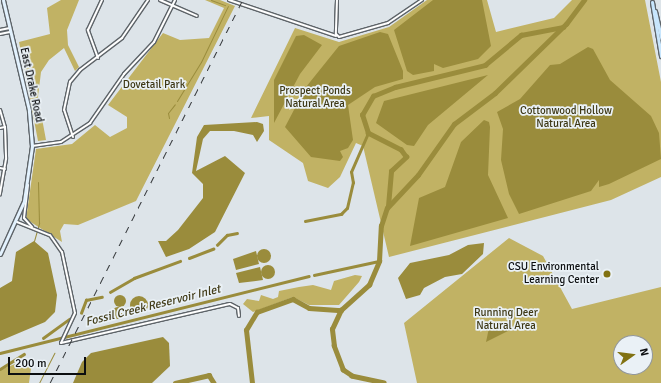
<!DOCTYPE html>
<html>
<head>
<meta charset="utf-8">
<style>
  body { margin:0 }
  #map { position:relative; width:661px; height:383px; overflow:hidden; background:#dde4e9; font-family:Signika,sans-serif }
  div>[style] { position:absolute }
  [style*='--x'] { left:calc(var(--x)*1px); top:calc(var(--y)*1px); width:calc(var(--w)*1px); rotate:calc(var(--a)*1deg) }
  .green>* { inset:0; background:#c1b264 }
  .water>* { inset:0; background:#9a8c3c }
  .round { border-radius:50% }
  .stream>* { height:1px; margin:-0.5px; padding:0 0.5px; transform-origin:0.5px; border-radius:0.5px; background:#9a8c3c }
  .canal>* { height:2.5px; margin:-1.25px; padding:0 1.25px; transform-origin:1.25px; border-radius:1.25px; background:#9a8c3c }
  .river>* { height:4.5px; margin:-2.25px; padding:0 2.25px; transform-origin:2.25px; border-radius:2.25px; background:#9a8c3c }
  .roads { filter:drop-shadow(1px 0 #5e6469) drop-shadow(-1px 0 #5e6469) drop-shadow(0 1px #5e6469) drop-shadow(0 -1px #5e6469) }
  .street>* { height:2px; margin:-1px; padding:0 1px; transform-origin:1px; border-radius:1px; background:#fff }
  .secondary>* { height:3px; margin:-1.5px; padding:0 1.5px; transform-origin:1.5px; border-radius:1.5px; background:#e3f2fe }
  .primary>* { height:3px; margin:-1.5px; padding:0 1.5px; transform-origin:1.5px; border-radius:1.5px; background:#c8e6fd }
  .rail>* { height:1px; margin-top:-0.5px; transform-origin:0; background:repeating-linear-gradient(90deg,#383b3e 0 7px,transparent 0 14px) }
  .dots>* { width:11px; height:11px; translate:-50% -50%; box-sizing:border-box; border:2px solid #eaf1f6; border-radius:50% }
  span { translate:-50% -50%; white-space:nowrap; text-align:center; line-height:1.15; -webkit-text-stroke:3.5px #eaf1f6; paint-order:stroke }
  .street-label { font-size:11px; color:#0c0e10 }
  .park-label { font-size:11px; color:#3e3815 }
  .poi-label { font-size:11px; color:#0c0e10 }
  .right { translate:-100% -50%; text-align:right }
  .water-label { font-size:12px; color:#433d1a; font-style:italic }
  .north { position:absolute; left:613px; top:335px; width:40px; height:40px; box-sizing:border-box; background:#eaf1f6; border:1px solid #91969a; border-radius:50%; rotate:76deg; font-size:11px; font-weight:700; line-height:16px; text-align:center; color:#0c0e10 }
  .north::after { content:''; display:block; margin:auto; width:14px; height:18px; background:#817212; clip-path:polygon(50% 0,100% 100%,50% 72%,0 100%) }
  .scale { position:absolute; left:8px; top:357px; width:78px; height:18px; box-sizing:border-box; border:2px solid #0c0e10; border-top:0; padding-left:5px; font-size:12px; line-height:14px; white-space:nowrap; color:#0c0e10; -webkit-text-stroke:3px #eaf1f6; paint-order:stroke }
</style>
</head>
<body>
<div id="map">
  <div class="green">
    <i style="clip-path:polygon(61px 0,79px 0,67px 30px,68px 45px,79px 67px,75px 71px,64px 48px,49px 60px,41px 72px,38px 97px,46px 140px,38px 141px,19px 42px,50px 34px,47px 8px)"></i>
    <i style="clip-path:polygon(205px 0,220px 0,235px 6px,136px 201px,78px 225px,64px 224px,60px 231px,62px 242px,26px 219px,36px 149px,72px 144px,95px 125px,110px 137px,127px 128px,127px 117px,108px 105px,163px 33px,180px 40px,209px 38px,224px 8px)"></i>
    <i style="clip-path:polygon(427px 0,487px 0,496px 32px,554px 18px,572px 0,645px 0,661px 82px,661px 177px,611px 200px,389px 257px,363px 146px,356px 143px,340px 177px,328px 188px,308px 181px,303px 163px,269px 140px,269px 116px,251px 118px,295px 28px,339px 42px,389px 27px)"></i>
    <i style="clip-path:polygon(evenodd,509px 238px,543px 256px,572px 309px,661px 287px,661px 383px,417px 383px,404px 323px,509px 238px,621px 343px,645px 343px,645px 367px,621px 367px,621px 343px)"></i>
    <i style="clip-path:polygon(355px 275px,362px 276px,359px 282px,339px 305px,309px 305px,293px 297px,253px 312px,243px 304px,247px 299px,259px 301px,261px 295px,273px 299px,278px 297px,279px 291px,299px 287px,313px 285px,331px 290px,334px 281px)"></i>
    <i style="clip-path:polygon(25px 360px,32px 361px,29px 383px,0 383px,0 370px)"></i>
  </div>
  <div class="water">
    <i style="clip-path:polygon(433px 0,482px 0,491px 46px,478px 59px,443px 68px,434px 64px,434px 71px,413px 75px,407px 71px,394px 30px)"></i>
    <i style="clip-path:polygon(380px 32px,388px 34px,403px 71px,403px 79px,375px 87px,348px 105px,353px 140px,348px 148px,340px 151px,343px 157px,340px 161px,311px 157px,285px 127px,306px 87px,339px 46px)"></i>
    <i style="clip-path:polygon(304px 35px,322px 45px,300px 74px,274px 123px,274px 80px,296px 36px)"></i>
    <i style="clip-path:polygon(588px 47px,593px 49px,610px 80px,651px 116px,659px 133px,661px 159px,609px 184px,599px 187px,599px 180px,591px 191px,519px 214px,509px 194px,501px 160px,503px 129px,497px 112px,520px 99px,550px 65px,560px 64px)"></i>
    <i style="clip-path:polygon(488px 75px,428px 125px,414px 146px,407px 145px,376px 123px,384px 101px)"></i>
    <i style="clip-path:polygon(484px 120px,489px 122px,490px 127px,488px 175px,508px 218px,410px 246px,419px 198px,445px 187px,461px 142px)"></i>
    <i style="clip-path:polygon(257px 122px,263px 124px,264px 131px,257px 142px,253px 135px,234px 131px,210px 131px,203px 139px,196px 171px,225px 156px,245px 173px,215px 232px,189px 249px,166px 257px,158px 241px,166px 241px,178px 230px,203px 198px,203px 184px,192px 173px,197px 137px,204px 125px)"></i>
    <i style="clip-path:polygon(34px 241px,48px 253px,57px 295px,55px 312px,45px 322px,0 341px,0 288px,12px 281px,16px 252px)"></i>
    <i style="clip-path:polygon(484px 243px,483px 254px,462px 274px,445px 277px,424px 288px,420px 295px,406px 299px,398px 278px,410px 263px,449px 255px,468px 245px)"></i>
    <i class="round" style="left:257px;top:249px;width:14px;height:14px"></i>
    <i style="clip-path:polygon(256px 251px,259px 264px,236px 270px,233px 259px)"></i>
    <i class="round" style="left:261px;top:265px;width:14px;height:14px"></i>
    <i style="clip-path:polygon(260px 267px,263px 280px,239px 283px,236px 273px)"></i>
    <i class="round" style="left:114px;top:295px;width:12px;height:12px"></i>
    <i class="round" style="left:130px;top:296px;width:18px;height:18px"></i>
    <i class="round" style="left:112px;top:307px;width:12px;height:12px"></i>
    <i style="clip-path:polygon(508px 322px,512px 329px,486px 342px,489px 328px)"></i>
    <i style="clip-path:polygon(163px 337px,169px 343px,170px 366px,152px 383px,73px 383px,82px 362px,91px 353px)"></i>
  </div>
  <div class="stream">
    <i style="--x:211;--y:0;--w:15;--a:20"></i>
    <i style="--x:177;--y:101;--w:46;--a:-58.4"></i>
    <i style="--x:201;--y:62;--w:62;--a:-64.3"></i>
    <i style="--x:169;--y:118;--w:5;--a:-101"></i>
    <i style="--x:168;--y:113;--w:11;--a:-52"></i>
    <i style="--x:34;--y:241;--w:19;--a:-74"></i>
    <i style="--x:39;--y:223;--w:41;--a:-91.4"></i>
    <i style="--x:39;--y:383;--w:34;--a:-63"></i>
  </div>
  <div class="canal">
    <i style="--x:305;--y:221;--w:37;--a:-11"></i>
    <i style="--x:341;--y:214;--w:8;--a:-45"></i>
    <i style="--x:347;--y:208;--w:26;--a:-77"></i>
    <i style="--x:353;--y:183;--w:11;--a:-100"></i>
    <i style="--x:351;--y:172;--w:43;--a:-66.4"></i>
    <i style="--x:217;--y:245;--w:14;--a:-45"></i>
    <i style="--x:227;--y:235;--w:10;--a:-11"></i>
    <i style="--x:189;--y:258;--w:26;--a:-21"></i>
    <i style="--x:314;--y:275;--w:66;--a:-12.2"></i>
    <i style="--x:110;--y:292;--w:28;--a:-30"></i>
    <i style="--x:134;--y:278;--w:49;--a:-20.3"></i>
    <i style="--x:81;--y:313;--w:14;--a:-69"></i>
    <i style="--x:86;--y:300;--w:16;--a:-11"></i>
    <i style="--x:43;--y:338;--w:32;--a:-36"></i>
    <i style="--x:0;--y:353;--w:318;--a:-14"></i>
    <i style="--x:0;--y:369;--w:28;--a:-32"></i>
  </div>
  <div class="river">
    <i style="--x:388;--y:206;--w:35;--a:-85"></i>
    <i style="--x:391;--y:171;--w:21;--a:-43"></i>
    <i style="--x:406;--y:157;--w:9;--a:-126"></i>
    <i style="--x:401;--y:150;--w:37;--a:-153"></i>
    <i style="--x:368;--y:133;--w:19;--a:-108"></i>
    <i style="--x:362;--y:115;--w:22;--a:-60"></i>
    <i style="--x:373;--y:96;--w:24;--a:-22"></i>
    <i style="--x:395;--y:87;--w:93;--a:-13.7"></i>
    <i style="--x:485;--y:65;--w:47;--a:-39.8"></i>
    <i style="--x:521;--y:35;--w:43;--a:-10.8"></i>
    <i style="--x:175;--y:383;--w:35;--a:-13"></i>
    <i style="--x:209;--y:375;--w:9;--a:58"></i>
    <i style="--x:252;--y:383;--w:53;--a:-96.5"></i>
    <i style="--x:246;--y:330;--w:21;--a:-59"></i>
    <i style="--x:257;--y:312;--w:38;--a:-20"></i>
    <i style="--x:293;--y:299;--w:18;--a:29"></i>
    <i style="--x:309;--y:308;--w:32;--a:4"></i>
    <i style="--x:384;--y:383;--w:33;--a:-168"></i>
    <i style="--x:352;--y:376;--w:11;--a:-146"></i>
    <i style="--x:343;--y:370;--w:26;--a:-111"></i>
    <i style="--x:334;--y:346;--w:17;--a:-97"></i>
    <i style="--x:332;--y:329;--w:21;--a:-65"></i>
    <i style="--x:341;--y:310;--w:38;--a:-42"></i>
    <i style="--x:369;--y:285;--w:26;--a:-67"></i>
    <i style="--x:379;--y:261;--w:35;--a:-87"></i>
    <i style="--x:381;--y:226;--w:19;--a:-72"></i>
    <i style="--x:387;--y:208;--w:45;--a:-46.8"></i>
    <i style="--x:418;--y:175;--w:62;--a:-54.8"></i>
    <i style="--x:454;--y:124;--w:51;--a:-37.1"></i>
    <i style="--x:495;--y:93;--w:99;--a:-44.2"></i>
    <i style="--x:566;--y:24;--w:30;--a:-53"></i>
  </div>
  <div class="roads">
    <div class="street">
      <i style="--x:160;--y:0;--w:40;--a:23.4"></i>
      <i style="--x:229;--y:0;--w:113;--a:18.6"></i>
      <i style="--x:337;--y:0;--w:34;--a:92"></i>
      <i style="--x:336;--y:34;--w:4;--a:45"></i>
      <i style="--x:339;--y:37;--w:51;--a:-15.9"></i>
      <i style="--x:388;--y:23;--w:41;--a:-34.1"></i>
      <i style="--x:0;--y:30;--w:10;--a:-11"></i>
      <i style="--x:0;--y:34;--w:10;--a:-11"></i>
      <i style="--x:98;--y:58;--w:30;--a:-110"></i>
      <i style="--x:88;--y:30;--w:33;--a:-65"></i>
      <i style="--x:0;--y:110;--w:18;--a:74"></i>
      <i style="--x:5;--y:127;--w:32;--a:88"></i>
      <i style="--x:6;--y:159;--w:36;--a:100"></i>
      <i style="--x:0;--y:128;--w:5;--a:-11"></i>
      <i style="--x:73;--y:137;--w:28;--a:-108"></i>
      <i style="--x:64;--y:110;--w:29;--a:-78"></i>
      <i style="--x:70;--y:82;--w:16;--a:-50"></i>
      <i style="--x:80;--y:70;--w:53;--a:-37.3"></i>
      <i style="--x:122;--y:38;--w:46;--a:-55.6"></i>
      <i style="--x:32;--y:146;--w:29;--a:-8"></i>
      <i style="--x:61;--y:142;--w:35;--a:-33"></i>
      <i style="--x:90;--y:123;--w:60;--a:-55.2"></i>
      <i style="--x:124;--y:74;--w:44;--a:-46.8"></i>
      <i style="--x:154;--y:42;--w:47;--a:-63.4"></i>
      <i style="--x:0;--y:168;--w:5;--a:11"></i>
      <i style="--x:28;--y:185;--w:33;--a:97"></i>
      <i style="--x:24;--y:218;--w:12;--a:48"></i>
      <i style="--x:17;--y:222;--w:35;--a:22"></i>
      <i style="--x:50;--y:235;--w:21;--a:55"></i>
      <i style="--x:62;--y:252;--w:62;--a:78"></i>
      <i style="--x:75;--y:313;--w:33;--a:115"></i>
      <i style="--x:61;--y:343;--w:173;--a:-13"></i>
      <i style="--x:230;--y:304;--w:9;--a:27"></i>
      <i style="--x:238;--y:308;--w:8;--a:83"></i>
    </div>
    <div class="secondary">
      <i style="--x:0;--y:254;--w:58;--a:-65.6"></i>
      <i style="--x:24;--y:201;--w:56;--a:-81.7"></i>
      <i style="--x:32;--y:146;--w:36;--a:-95"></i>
      <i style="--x:29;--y:110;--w:113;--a:-103.3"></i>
    </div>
    <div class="primary">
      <i style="--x:652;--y:2;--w:55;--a:80.5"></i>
      <i style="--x:655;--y:11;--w:28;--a:77"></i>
    </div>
  </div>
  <div class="rail">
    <i style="--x:50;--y:383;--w:429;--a:-63.3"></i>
  </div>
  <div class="dots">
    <i style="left:607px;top:274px;background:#817212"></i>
  </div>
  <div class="street-label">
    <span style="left:31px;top:85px;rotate:78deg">East Drake Road</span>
  </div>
  <div class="park-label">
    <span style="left:154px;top:85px">Dovetail Park</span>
    <span style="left:315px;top:98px">Prospect Ponds<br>Natural Area</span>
    <span style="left:566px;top:118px">Cottonwood Hollow<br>Natural Area</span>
    <span style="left:506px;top:320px">Running Deer<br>Natural Area</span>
  </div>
  <div class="poi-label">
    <span class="right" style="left:599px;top:274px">CSU Environmental<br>Learning Center</span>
  </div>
  <div class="water-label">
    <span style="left:153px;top:306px;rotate:-14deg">Fossil Creek Reservoir Inlet</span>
  </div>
  <div class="north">N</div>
  <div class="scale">200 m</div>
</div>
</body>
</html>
